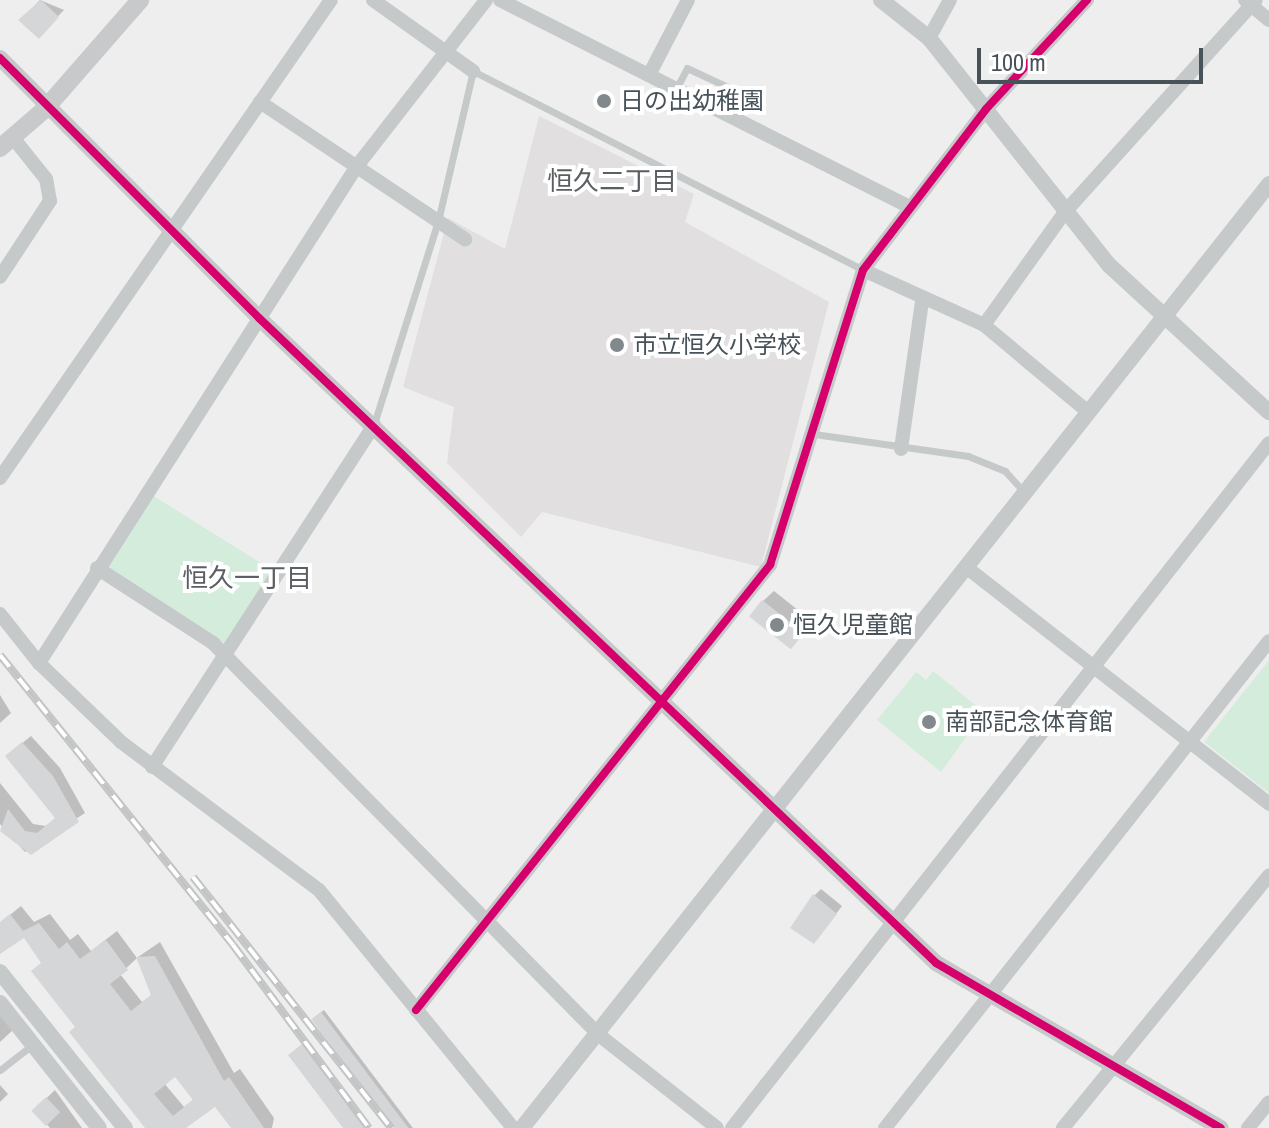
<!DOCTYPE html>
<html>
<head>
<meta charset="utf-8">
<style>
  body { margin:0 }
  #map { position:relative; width:1269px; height:1128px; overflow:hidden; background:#efeeee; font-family:"Archivo Narrow","Noto Sans JP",sans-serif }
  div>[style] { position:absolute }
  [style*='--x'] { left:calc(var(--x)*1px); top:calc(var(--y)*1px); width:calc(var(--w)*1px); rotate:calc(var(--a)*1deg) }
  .education>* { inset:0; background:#e1dfe0 }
  .green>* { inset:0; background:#d4ecdc; transform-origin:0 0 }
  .shadow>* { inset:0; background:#0003; transform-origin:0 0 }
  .building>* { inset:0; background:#d5d6d7; transform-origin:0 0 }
  .service>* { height:7px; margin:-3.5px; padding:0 3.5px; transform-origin:3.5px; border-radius:3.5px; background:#c6c9ca }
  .minor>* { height:14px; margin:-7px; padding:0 7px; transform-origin:7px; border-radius:7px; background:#c6c9ca }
  .tertiary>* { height:16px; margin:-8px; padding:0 8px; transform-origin:8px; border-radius:8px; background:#c6c9ca }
  .secondary>* { height:18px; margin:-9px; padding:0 9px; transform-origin:9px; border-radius:9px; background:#c7c9cb }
  .rail>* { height:8px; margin-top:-4px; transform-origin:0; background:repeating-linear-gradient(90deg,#fff 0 15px,#c2c4c5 0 30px); box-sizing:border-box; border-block:2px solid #c2c4c5 }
  .cycleway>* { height:8px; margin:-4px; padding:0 4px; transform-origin:4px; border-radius:4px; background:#d6006c }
  .dots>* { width:22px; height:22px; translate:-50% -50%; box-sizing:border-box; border:4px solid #fff; border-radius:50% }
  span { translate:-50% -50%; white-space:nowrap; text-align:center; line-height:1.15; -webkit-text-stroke:8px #fff; paint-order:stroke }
  .poi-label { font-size:24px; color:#475259 }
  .left { translate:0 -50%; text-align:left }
  .neighbourhood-label { font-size:26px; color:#5b5e62 }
  .scale { position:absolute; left:977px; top:48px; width:226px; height:36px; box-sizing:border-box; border:4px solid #475259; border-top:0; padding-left:10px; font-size:24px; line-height:28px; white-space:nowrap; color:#475259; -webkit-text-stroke:6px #fff; paint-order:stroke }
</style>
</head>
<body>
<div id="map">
  <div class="education">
    <i style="clip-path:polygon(539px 116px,694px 194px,685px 222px,829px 302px,761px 567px,542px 512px,521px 537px,447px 463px,454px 407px,403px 387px,448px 218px,505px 249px)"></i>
  </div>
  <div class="green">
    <i style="left:152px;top:495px;width:142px;height:87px;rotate:32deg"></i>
    <i style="clip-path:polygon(1269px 660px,1269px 793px,1204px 742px)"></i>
    <i style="clip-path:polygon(933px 671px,984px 712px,941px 772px,877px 720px,916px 672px,926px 680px)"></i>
  </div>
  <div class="shadow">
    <i style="clip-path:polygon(40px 0,64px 10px,39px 36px,21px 20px)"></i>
    <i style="clip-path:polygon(774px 591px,813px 622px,792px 647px,763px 601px)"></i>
    <i style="clip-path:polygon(0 695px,11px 713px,0 723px)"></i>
    <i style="clip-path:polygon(31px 736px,60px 768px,85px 813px,25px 852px,0 824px,0 783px,33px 824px,46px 826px,57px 817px,15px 749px)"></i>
    <i style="clip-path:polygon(821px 889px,842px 906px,820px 935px,814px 896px)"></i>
    <i style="clip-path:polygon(evenodd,21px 906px,34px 922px,50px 914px,70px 940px,78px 934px,91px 951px,117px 931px,137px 958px,120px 974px,142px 1002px,153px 994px,138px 957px,160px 942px,234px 1073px,240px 1069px,274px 1118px,272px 1128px,233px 1128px,216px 1104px,182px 1128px,150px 1128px,24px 935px,0 941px,0 923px,21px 906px,175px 1075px,194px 1099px,184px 1107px,164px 1083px,175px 1075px)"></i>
    <i style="left:324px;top:1010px;width:148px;height:13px;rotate:53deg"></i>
    <i style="clip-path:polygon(0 1011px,14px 1029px,0 1042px)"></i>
    <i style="clip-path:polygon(306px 1043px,370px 1128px,345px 1128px,293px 1053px)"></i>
    <i style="clip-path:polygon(0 1085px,8px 1094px,0 1102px)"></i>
    <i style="clip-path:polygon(55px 1090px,82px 1128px,50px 1128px,34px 1110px)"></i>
  </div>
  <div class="building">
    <i style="clip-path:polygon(41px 0,59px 17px,39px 39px,18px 20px)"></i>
    <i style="left:762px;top:600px;width:53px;height:21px;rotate:38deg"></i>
    <i style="clip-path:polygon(22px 742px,53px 776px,79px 822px,31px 855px,0 831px,8px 809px,25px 831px,37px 833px,55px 818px,5px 756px)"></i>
    <i style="clip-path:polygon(813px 894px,837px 914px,814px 944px,790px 928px)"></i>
    <i style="clip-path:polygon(evenodd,10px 914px,23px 931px,39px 923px,59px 949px,67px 942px,80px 959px,106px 940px,128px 970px,110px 984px,131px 1011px,151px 995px,136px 957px,155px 956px,224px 1081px,229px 1077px,264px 1128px,231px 1128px,215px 1107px,186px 1128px,145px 1128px,69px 1032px,75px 1027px,31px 971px,41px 963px,24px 938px,0 954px,0 922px,10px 914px,175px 1077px,193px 1100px,173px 1116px,154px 1094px,175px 1077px)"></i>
    <i style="left:321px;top:1012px;width:146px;height:12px;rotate:53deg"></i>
    <i style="clip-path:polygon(302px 1044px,365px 1128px,343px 1128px,288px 1055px)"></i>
    <i style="left:46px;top:1097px;width:21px;height:20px;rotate:47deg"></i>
  </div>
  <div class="service">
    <i style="--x:677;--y:87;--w:21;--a:-62"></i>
    <i style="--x:687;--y:68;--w:64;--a:25"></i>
    <i style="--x:745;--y:95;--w:23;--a:119"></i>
    <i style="--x:374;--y:424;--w:213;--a:-72.5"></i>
    <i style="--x:438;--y:221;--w:154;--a:-76.9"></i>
    <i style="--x:473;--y:71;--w:438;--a:27"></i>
    <i style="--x:814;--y:434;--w:156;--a:8.1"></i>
    <i style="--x:968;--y:456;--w:40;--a:22"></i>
    <i style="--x:1005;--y:471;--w:27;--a:48"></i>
    <i style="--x:0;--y:1070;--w:39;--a:-38"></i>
  </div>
  <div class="minor">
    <i style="--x:373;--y:0;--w:123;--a:35.4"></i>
    <i style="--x:500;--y:0;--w:459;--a:26.8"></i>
    <i style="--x:1245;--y:0;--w:31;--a:40"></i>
    <i style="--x:929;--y:38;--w:43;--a:-61.1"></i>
    <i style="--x:650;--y:73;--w:82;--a:-62.5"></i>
    <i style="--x:260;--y:102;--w:247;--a:33.8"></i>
    <i style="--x:863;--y:270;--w:133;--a:24.4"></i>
    <i style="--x:984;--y:325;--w:136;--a:39.9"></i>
    <i style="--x:0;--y:277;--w:91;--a:-56.7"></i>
    <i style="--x:50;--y:201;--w:22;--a:-100"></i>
    <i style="--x:46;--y:179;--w:51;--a:-128.7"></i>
    <i style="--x:984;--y:325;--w:139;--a:-54.4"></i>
    <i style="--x:1065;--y:212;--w:285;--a:-48"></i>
    <i style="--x:901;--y:449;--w:148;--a:-81.9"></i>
    <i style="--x:0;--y:478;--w:581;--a:-55.3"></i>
    <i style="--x:966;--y:567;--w:385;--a:38"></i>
    <i style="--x:97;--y:568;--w:138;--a:32.9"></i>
    <i style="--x:213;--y:643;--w:550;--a:45.44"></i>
    <i style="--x:599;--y:1035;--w:150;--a:38.2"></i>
    <i style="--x:0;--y:614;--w:63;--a:51.5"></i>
    <i style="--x:39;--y:663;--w:114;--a:43.9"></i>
    <i style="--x:121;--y:742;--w:247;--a:36.8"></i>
    <i style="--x:319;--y:890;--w:307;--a:50.8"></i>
    <i style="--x:39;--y:663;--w:590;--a:-57.39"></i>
    <i style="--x:357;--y:166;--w:210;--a:-52.1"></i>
    <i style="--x:152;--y:767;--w:408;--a:-57"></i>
    <i style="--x:416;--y:1010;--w:569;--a:-51.5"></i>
    <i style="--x:770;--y:565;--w:309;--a:-72.5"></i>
    <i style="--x:863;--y:270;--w:203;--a:-52.6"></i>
    <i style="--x:986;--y:109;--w:149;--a:-47.2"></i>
    <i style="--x:732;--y:1128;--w:870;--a:-51.91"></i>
    <i style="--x:885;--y:1128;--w:620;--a:-51.74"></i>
    <i style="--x:1063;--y:1128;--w:326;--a:-50.8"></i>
    <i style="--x:1248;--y:1128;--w:33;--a:-51"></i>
  </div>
  <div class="tertiary">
    <i style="--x:881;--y:0;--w:61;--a:38.4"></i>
    <i style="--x:929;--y:38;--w:291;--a:51.6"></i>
    <i style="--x:1110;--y:266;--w:216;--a:42.6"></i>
    <i style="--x:0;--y:58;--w:367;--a:45.1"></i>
    <i style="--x:259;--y:318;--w:935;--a:43.61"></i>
    <i style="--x:936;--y:963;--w:329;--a:30.1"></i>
    <i style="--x:0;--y:972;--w:200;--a:51.3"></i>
    <i style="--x:0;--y:1003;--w:159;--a:51.6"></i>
    <i style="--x:522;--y:1128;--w:1204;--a:-51.64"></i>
  </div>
  <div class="secondary">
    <i style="--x:0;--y:148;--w:60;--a:-40.9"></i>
    <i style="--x:45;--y:109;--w:145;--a:-48.9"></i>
  </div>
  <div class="rail">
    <i style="--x:0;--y:655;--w:372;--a:51.2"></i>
    <i style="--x:233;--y:945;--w:228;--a:53.4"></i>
    <i style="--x:193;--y:877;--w:320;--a:51.7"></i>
  </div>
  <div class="cycleway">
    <i style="--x:0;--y:58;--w:367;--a:45.1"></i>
    <i style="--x:259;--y:318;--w:935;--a:43.61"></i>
    <i style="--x:936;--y:963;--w:329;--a:30.1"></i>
    <i style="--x:416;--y:1010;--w:569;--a:-51.5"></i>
    <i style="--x:770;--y:565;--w:309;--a:-72.5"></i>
    <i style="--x:863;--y:270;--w:203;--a:-52.6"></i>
    <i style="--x:986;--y:109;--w:149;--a:-47.2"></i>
  </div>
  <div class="dots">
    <i style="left:604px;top:101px;background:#82898d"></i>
    <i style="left:617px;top:345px;background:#82898d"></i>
    <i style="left:777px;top:625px;background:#82898d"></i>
    <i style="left:929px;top:722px;background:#82898d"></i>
  </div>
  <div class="poi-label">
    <span class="left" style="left:620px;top:101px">日の出幼稚園</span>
    <span class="left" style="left:633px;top:345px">市立恒久小学校</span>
    <span class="left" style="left:793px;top:625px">恒久児童館</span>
    <span class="left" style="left:945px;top:722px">南部記念体育館</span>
  </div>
  <div class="neighbourhood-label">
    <span style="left:612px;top:181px">恒久二丁目</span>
    <span style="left:247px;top:578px">恒久一丁目</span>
  </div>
  <div class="scale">100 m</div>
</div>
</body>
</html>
